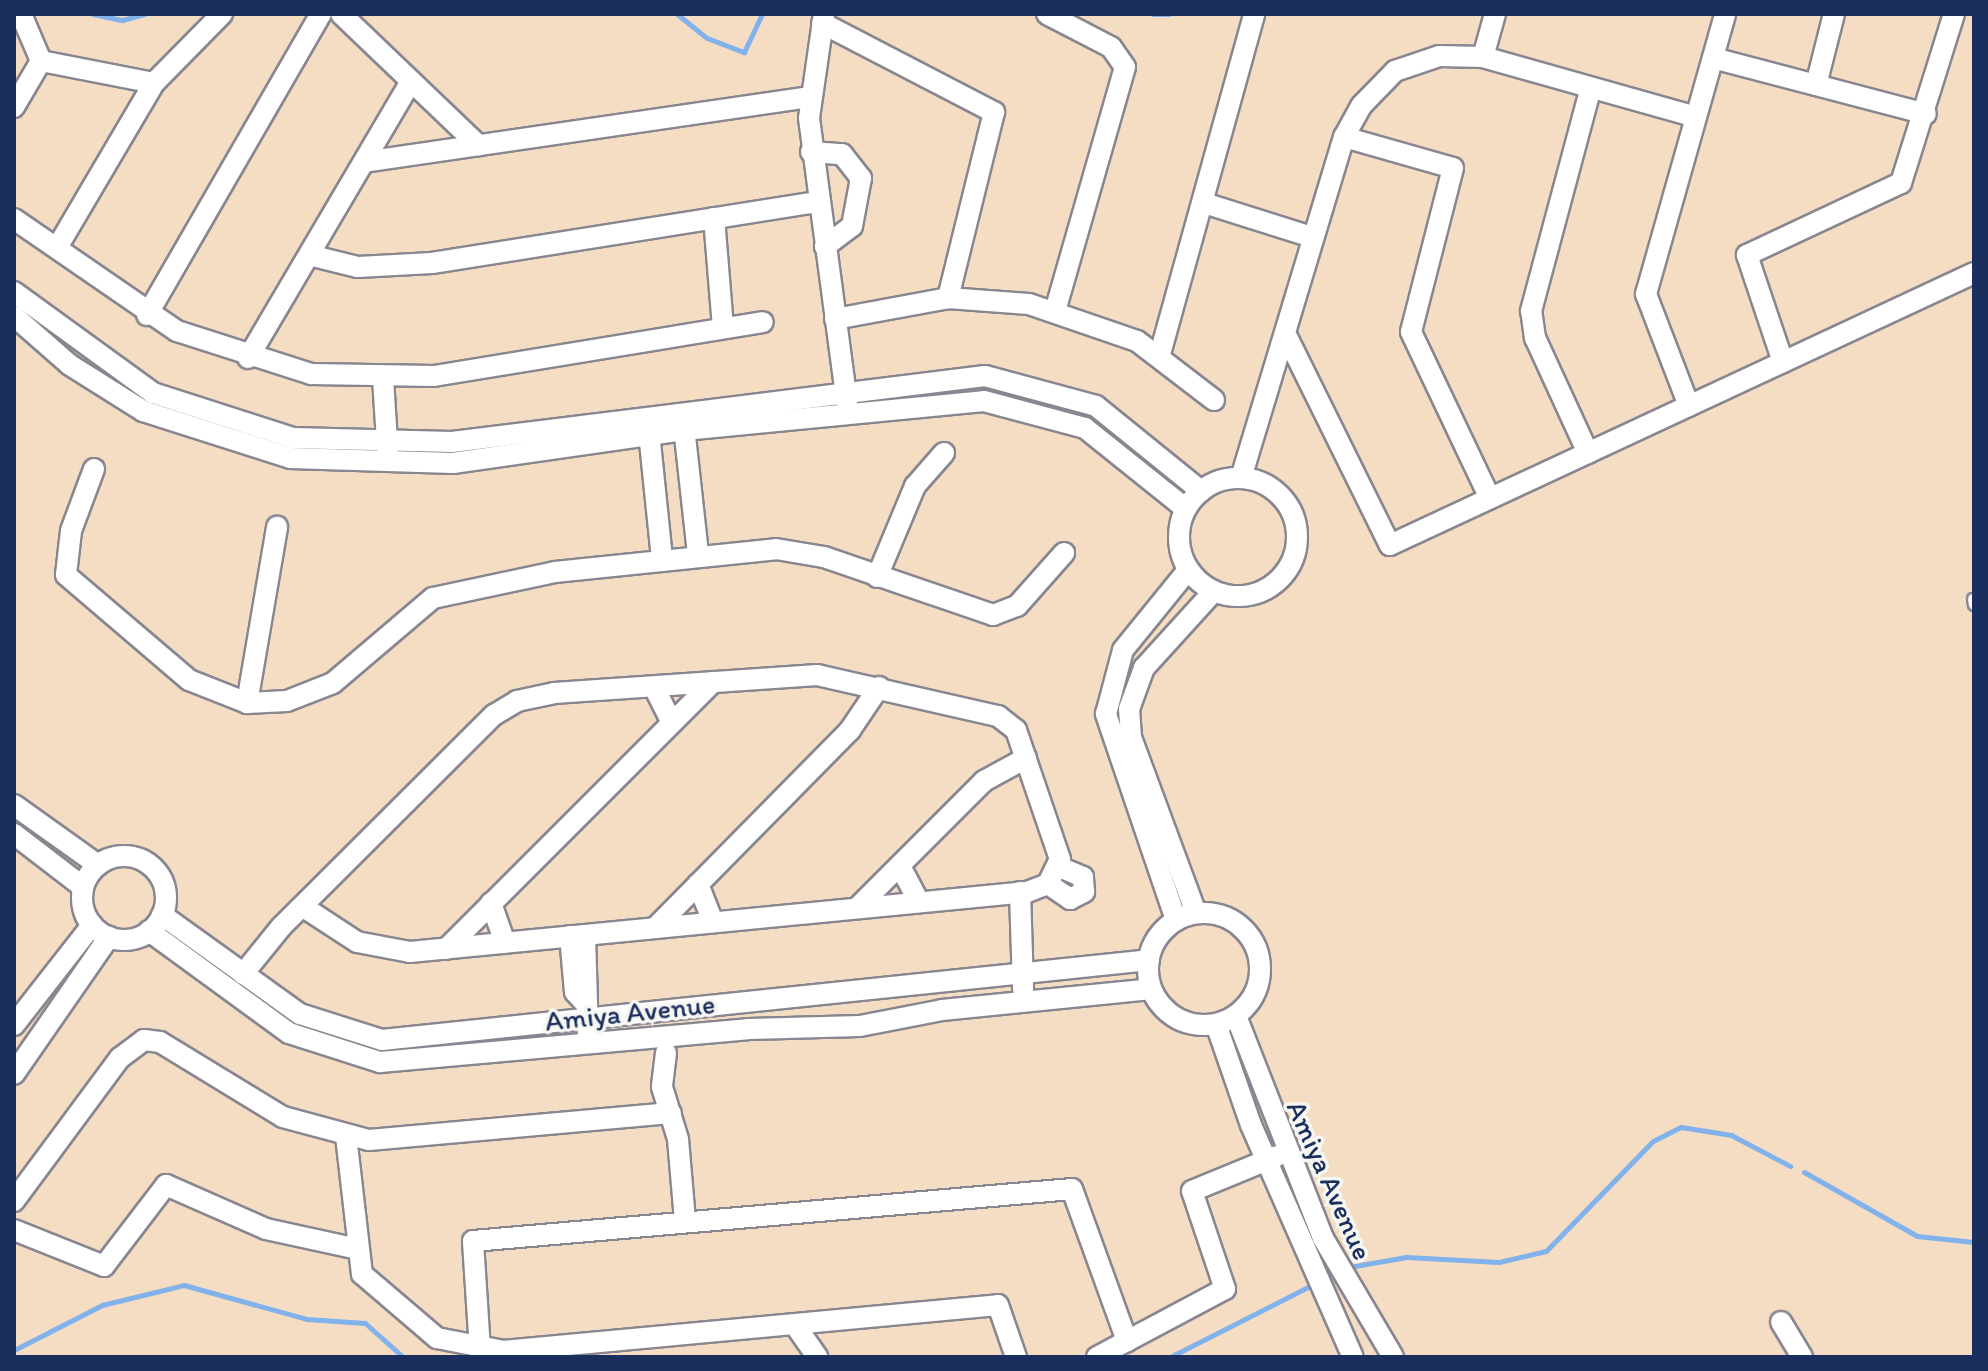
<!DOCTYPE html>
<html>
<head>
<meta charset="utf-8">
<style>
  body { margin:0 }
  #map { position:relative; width:1988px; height:1371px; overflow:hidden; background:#f4ddc2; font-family:Itim,sans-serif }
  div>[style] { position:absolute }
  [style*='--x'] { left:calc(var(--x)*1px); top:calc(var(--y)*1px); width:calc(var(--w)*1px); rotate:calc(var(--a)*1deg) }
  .stream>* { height:5px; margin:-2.5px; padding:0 2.5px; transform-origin:2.5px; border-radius:2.5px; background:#81b2ec }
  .roads { filter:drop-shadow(2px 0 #888690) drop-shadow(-2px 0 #888690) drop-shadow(0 2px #888690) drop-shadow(0 -2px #888690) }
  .lane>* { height:10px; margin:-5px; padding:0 5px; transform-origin:5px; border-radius:5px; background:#fff }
  .street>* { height:20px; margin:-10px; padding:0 10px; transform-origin:10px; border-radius:10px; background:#fff }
  .street>.ring { margin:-10px; padding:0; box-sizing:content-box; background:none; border:20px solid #fff; border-radius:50% }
  span { translate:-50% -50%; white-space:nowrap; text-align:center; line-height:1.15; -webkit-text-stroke:7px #f6f6f2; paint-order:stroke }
  .street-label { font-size:28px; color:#1b2f5e }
  .frame { position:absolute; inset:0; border:16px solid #1b2f5e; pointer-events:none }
</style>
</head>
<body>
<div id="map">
  <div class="stream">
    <i style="--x:93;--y:14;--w:30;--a:12"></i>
    <i style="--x:122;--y:20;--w:23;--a:-15"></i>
    <i style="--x:677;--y:14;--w:38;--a:39"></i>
    <i style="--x:707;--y:38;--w:40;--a:21"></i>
    <i style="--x:744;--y:52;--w:42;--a:-64.7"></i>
    <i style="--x:1153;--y:14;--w:16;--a:0"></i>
    <i style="--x:1804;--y:1172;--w:130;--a:29.5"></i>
    <i style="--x:1917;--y:1236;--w:57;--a:6"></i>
    <i style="--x:1355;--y:1266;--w:52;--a:-10"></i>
    <i style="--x:1406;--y:1257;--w:93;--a:3.1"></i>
    <i style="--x:1499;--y:1262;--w:48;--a:-13.2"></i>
    <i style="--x:1546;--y:1251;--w:153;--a:-45.8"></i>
    <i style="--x:1653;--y:1141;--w:31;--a:-27"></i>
    <i style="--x:1681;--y:1127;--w:51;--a:9.1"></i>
    <i style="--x:1731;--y:1135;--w:67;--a:27.7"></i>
    <i style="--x:14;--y:1350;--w:99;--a:-27.1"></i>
    <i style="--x:102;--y:1305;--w:84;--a:-13.7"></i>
    <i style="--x:184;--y:1285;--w:128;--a:15.5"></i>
    <i style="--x:307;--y:1319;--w:58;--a:3.9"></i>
    <i style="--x:365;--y:1323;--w:51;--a:41.8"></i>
    <i style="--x:1170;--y:1357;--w:159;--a:-26.9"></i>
  </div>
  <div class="roads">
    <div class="lane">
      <i style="--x:1973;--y:599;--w:6;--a:81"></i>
    </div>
    <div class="street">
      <i style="--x:21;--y:14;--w:51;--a:66.9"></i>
      <i style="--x:341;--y:14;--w:190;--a:43.7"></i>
      <i style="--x:824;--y:14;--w:105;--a:98.2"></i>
      <i style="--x:809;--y:118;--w:287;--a:82.4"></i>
      <i style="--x:1047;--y:14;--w:72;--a:27.3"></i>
      <i style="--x:1111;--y:47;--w:24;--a:55"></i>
      <i style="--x:1125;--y:67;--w:254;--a:106"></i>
      <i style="--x:822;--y:23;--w:194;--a:27.4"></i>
      <i style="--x:994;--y:112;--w:192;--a:103.9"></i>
      <i style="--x:1483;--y:57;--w:45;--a:-74.4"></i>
      <i style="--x:1713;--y:58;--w:220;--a:14.7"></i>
      <i style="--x:41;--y:61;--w:115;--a:11"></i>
      <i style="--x:1816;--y:85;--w:73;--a:-75.8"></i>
      <i style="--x:14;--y:107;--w:53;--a:-59.6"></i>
      <i style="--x:1344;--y:137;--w:113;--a:15.9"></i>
      <i style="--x:1453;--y:168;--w:169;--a:104.4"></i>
      <i style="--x:1411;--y:332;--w:184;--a:64.6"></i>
      <i style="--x:811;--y:152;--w:31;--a:4"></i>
      <i style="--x:842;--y:154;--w:31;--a:52"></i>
      <i style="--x:861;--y:178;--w:49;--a:100.6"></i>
      <i style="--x:852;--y:226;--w:34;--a:143"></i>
      <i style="--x:364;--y:162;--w:450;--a:-8.3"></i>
      <i style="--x:1204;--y:203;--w:113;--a:17.5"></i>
      <i style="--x:714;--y:218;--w:110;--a:85.3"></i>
      <i style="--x:14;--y:219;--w:198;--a:34.5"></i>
      <i style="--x:177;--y:331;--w:141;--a:17.8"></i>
      <i style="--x:311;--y:374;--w:123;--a:0.9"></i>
      <i style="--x:434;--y:376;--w:333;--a:-9.3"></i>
      <i style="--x:58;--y:246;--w:189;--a:-59.5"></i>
      <i style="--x:154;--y:83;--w:97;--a:-45.4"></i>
      <i style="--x:309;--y:255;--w:50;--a:13.8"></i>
      <i style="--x:358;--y:267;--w:74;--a:-3.1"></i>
      <i style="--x:432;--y:263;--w:392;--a:-9"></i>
      <i style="--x:14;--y:292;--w:172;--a:36"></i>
      <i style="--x:153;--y:393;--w:147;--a:17.8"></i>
      <i style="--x:293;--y:438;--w:159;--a:1.4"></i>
      <i style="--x:452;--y:442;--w:537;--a:-7.06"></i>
      <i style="--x:985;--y:376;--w:115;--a:15.1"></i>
      <i style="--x:1096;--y:406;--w:135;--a:39"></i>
      <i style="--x:147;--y:315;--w:348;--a:-60"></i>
      <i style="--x:14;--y:316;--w:74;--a:41.2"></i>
      <i style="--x:70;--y:365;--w:86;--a:32.2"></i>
      <i style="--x:143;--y:411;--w:154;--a:17.7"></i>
      <i style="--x:290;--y:458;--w:163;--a:1.8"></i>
      <i style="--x:453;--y:463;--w:233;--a:-8.1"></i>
      <i style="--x:684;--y:430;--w:301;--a:-5.5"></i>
      <i style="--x:984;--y:401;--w:105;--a:15"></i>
      <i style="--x:1085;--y:428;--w:129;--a:38.7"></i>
      <i style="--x:835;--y:319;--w:115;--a:-10.5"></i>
      <i style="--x:948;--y:298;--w:81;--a:4.2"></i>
      <i style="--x:1029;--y:304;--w:114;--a:18.9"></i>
      <i style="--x:1137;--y:341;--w:97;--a:37.5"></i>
      <i style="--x:1287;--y:337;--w:232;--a:63.7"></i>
      <i style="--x:1390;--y:545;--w:644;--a:-24.97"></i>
      <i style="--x:1160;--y:354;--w:353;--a:-74.5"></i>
      <i style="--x:248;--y:358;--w:321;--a:-59.5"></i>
      <i style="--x:1783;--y:362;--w:113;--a:-108.6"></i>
      <i style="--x:1747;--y:255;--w:170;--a:-25.1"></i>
      <i style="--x:1901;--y:183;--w:177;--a:-72.6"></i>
      <i style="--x:383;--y:378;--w:80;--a:86.4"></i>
      <i style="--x:1689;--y:406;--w:120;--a:-111"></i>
      <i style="--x:1646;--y:294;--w:291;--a:-74.2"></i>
      <i style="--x:683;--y:418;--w:136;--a:83.7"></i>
      <i style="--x:648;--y:423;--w:136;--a:84.1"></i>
      <i style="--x:1588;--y:453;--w:127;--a:-114.7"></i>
      <i style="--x:1535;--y:338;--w:27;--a:-98"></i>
      <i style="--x:1531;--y:311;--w:228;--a:-75"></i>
      <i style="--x:94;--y:469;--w:66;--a:110.4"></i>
      <i style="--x:71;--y:531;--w:44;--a:96.5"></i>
      <i style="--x:66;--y:575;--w:162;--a:40.5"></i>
      <i style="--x:189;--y:680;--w:62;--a:21.6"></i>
      <i style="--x:247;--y:703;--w:40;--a:-2.9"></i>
      <i style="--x:287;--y:701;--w:49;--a:-21.4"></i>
      <i style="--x:333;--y:683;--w:131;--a:-40.4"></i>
      <i style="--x:433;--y:598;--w:125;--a:-12"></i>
      <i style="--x:555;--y:572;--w:222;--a:-5.9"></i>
      <i style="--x:776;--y:549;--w:49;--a:9.5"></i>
      <i style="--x:824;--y:557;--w:179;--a:18.9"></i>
      <i style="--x:993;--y:615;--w:26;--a:-21"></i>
      <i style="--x:1017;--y:606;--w:71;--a:-48.4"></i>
      <i class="ring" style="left:1179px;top:478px;width:98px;height:98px"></i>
      <i style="--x:1241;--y:478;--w:356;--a:-73.2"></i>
      <i style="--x:1344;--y:137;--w:35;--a:-61"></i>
      <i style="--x:1361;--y:106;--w:49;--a:-45.8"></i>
      <i style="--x:1395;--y:71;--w:46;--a:-18.8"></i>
      <i style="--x:1439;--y:56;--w:44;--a:1.3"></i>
      <i style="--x:1483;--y:57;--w:221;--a:15.7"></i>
      <i style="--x:877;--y:577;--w:99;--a:-67.3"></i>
      <i style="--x:915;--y:486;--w:44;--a:-48.7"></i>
      <i style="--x:654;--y:687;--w:40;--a:63.4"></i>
      <i style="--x:247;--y:703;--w:179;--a:-80.3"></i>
      <i style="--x:14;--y:805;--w:103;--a:35.5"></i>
      <i style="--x:14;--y:834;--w:87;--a:37.5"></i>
      <i class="ring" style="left:82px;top:856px;width:64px;height:64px"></i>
      <i style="--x:900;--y:866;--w:41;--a:62.2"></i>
      <i style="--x:698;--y:884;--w:41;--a:68.5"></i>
      <i style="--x:1048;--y:884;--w:27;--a:34"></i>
      <i style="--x:1070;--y:899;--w:16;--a:-27"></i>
      <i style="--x:1084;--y:892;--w:15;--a:-94"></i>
      <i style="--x:1083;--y:877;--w:26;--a:-157"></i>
      <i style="--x:1020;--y:892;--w:98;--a:88.2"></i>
      <i style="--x:491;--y:903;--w:42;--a:70.7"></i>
      <i style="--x:857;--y:908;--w:180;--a:-45"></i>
      <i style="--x:984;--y:781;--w:48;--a:-28.7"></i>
      <i class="ring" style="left:1148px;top:913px;width:92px;height:92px"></i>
      <i style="--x:1196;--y:913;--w:188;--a:-110.3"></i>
      <i style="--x:1131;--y:737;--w:28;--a:-94"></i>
      <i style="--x:1129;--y:709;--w:44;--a:-69.9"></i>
      <i style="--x:1144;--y:668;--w:104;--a:-47.7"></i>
      <i style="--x:162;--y:915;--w:170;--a:35.7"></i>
      <i style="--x:300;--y:1014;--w:86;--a:17.6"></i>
      <i style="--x:382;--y:1040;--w:771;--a:-5.95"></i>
      <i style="--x:1176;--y:920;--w:218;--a:-108.8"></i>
      <i style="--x:1106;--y:714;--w:66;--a:-75.1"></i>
      <i style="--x:1123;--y:650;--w:103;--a:-50.9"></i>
      <i style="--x:655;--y:928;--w:278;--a:-45.4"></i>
      <i style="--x:850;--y:730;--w:52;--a:-56"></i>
      <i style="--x:149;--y:931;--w:173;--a:36.1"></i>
      <i style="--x:289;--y:1033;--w:96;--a:17.7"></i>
      <i style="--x:380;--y:1062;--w:369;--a:-5.1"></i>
      <i style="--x:748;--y:1029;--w:112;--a:-1.5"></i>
      <i style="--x:860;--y:1026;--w:84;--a:-11"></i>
      <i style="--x:942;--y:1010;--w:210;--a:-5.7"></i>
      <i style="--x:585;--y:935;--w:102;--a:88.3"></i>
      <i style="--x:570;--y:936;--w:56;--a:84.9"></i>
      <i style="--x:575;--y:992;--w:15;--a:48"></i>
      <i style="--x:446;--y:949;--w:378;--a:-45"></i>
      <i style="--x:243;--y:974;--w:60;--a:-51"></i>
      <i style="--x:281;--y:927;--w:301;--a:-44.9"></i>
      <i style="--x:494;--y:715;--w:27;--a:-31"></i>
      <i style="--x:517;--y:701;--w:38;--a:-12"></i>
      <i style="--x:554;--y:693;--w:264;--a:-3.9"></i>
      <i style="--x:817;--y:675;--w:186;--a:12.8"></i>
      <i style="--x:998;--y:716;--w:23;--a:38"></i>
      <i style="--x:1016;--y:730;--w:136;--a:71.2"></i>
      <i style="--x:1060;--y:859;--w:28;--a:116"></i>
      <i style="--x:1048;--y:884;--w:22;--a:159"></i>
      <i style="--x:1027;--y:892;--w:620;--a:174.45"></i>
      <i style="--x:410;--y:952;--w:54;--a:-169.3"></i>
      <i style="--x:357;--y:942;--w:62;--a:-146.8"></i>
      <i style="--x:1236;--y:1016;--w:238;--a:68.6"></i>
      <i style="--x:1323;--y:1238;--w:138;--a:59.5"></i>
      <i style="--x:1216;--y:1024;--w:107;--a:70.9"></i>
      <i style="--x:1251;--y:1125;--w:253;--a:66.3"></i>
      <i style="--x:14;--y:1025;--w:127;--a:-52"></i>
      <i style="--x:666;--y:1053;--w:34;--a:97"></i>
      <i style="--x:662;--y:1087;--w:54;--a:72.9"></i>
      <i style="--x:678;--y:1139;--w:81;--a:85.1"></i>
      <i style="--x:14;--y:1074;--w:167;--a:-55.3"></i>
      <i style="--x:346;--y:1136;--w:139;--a:83.4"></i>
      <i style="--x:362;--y:1274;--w:99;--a:40.5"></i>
      <i style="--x:437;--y:1338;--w:67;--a:11.1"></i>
      <i style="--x:503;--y:1351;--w:497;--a:-5.3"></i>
      <i style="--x:998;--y:1305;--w:55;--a:70.9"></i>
      <i style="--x:14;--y:1201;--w:178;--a:-53.5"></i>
      <i style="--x:120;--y:1058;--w:30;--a:-37"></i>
      <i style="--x:144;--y:1040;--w:16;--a:7"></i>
      <i style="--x:160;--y:1042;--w:144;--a:31.4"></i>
      <i style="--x:283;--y:1117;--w:89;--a:15"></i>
      <i style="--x:369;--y:1140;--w:303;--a:-5.1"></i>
      <i style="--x:14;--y:1230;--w:97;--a:21.8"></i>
      <i style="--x:104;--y:1266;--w:102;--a:-52.6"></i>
      <i style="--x:166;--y:1185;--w:109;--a:23.7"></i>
      <i style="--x:266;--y:1229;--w:94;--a:12.3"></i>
      <i style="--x:1781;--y:1322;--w:41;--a:59"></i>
      <i style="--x:795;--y:1325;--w:39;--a:55"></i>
      <i style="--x:480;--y:1350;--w:109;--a:-93.7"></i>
      <i style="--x:473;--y:1241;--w:601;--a:-4.96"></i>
      <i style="--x:1072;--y:1189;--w:162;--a:70.1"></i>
      <i style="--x:1097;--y:1357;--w:145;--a:-28"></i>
      <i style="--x:1225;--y:1289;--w:103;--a:-108.6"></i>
      <i style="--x:1192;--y:1191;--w:92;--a:-22.4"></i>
    </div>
  </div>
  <div class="street-label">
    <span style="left:630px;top:1012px;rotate:-6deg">Amiya Avenue</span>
    <span style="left:1330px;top:1180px;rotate:66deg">Amiya Avenue</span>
  </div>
  <div class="frame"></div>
</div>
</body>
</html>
